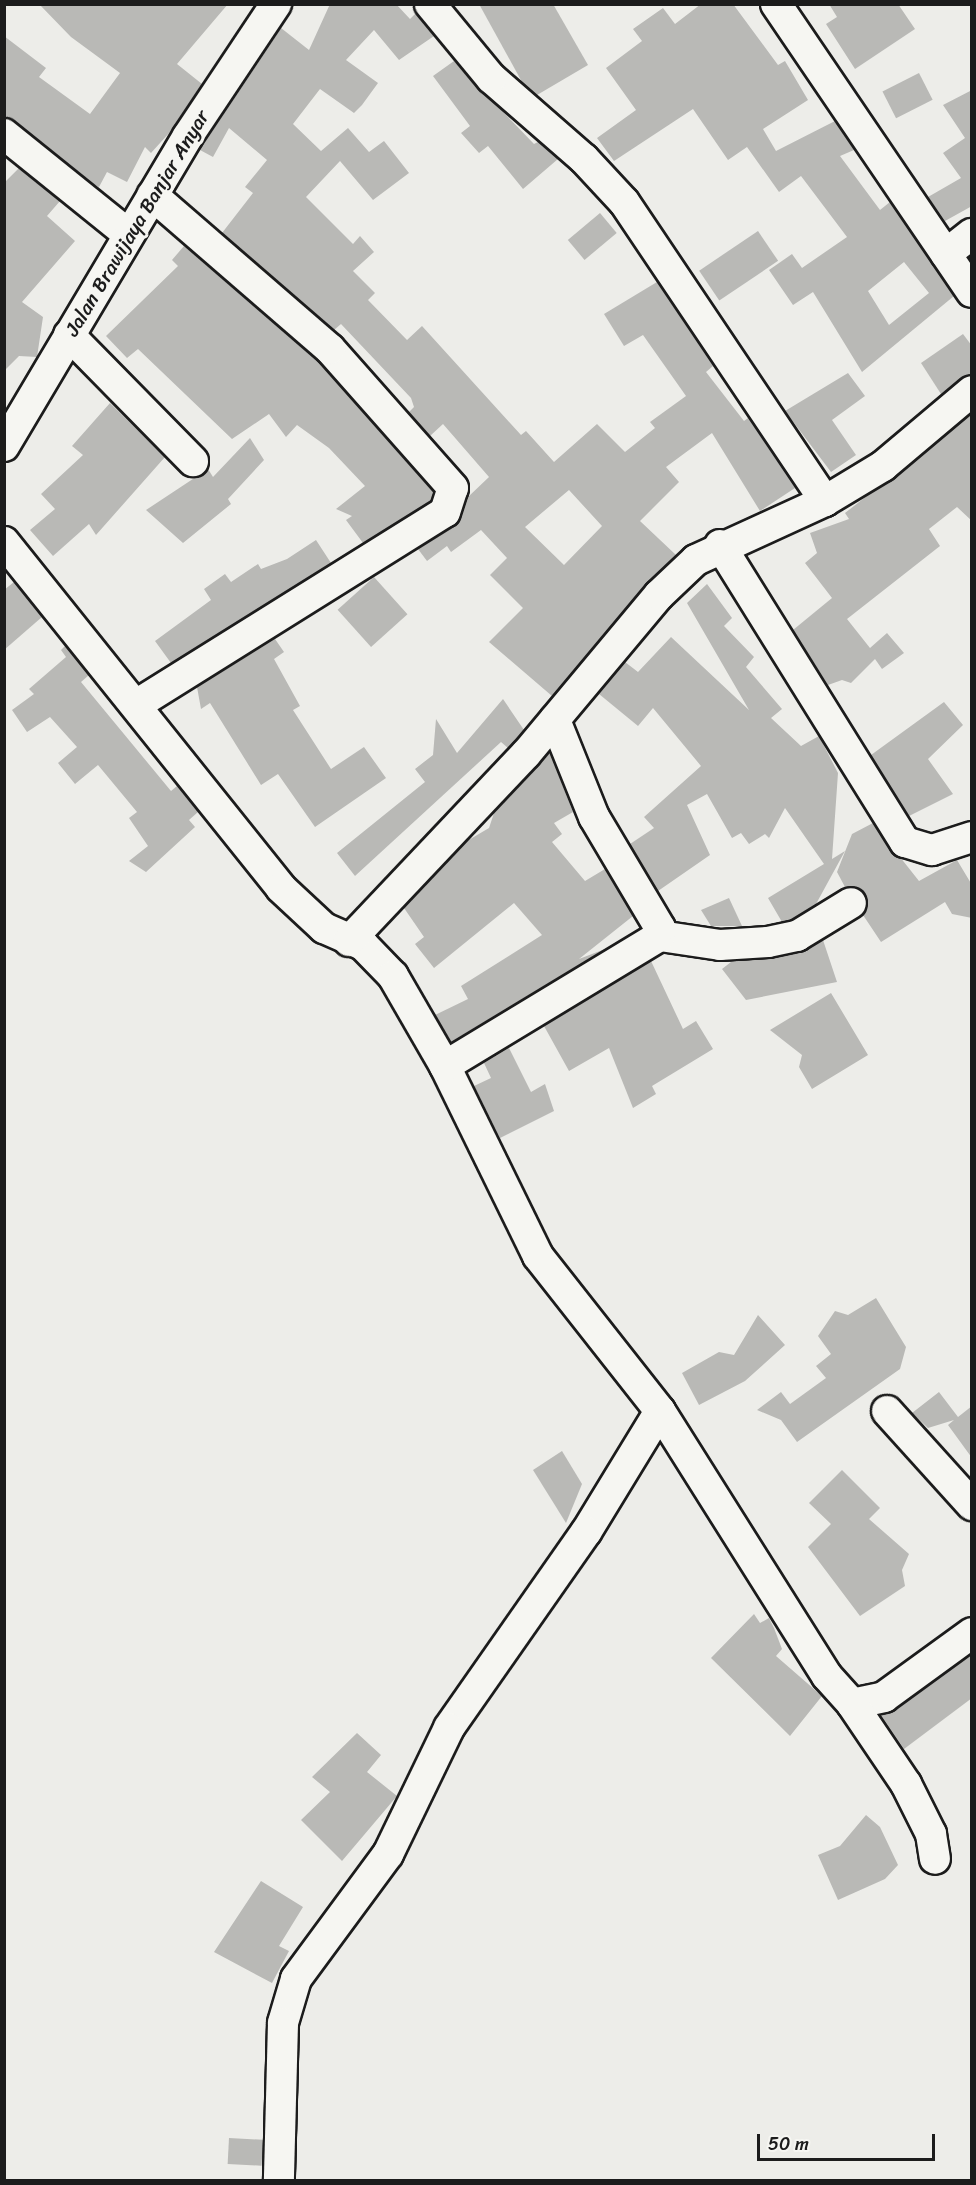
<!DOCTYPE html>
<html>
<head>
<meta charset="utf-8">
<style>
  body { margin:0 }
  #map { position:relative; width:976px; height:2185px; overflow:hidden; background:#edede9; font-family:Sriracha,sans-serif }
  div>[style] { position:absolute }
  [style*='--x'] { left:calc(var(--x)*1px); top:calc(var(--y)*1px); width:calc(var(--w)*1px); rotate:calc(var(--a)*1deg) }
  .building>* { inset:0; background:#b9b9b6; transform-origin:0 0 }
  .roads { filter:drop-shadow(2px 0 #1c1c1c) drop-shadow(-2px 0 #1c1c1c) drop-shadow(0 2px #1c1c1c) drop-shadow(0 -2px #1c1c1c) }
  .minor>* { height:30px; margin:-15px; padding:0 15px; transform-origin:15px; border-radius:15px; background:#f6f6f2 }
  span { translate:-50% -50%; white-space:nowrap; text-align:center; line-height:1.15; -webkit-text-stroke:6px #f6f6f2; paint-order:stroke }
  .street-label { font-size:20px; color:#1c1c1c }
  .frame { position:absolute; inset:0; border:6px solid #1c1c1c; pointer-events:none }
  .scale { position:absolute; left:757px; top:2134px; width:178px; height:27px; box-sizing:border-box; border:3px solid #1c1c1c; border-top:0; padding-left:8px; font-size:18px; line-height:21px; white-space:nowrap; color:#1c1c1c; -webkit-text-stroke:4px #f6f6f2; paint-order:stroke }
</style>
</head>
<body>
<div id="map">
  <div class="building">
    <i style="clip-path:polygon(39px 4px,228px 4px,177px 64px,202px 84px,170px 132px,151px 153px,145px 147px,127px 182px,107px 172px,99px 187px,93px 184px,4px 116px,4px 36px,46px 68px,39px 77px,90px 114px,120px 73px,71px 37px)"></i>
    <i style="clip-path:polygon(evenodd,330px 4px,396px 4px,410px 19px,416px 13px,434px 36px,399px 60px,374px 30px,346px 60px,378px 83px,362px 105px,354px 113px,320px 89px,293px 124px,321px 151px,348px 128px,369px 152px,384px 141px,409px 173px,373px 200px,340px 161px,306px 197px,353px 244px,360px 236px,374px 252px,353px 271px,375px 293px,368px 300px,407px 340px,422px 326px,521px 435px,526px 431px,554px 462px,597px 424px,625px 452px,655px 428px,650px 422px,686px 396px,643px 335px,624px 346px,604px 314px,657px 282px,713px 366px,706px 372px,744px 421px,748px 418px,795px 488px,760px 511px,712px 433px,666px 467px,679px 482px,640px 521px,676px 555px,552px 696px,489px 642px,523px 608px,490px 575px,507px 558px,481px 530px,451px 552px,447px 546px,427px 561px,418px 549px,455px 526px,468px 497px,489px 477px,443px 424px,430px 436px,409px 412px,414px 407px,411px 398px,341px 324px,334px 330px,222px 233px,253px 193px,245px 187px,267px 160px,229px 128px,213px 157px,200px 150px,281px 28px,309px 50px,330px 4px,569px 490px,602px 526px,564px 565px,525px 527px,569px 490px)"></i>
    <i style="clip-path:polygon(479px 4px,553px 4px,588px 65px,537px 95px,522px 82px)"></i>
    <i style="clip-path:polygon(evenodd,701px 4px,733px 4px,778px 65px,785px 61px,808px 100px,763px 129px,776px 151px,835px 121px,854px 150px,840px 156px,880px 210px,890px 202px,954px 296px,862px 372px,813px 292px,793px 305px,769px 270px,792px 254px,802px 268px,847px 237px,801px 176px,779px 192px,747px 147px,728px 160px,693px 109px,614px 161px,597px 138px,636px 110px,606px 68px,642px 41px,633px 29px,663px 8px,675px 24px,701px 4px,904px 262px,929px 293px,889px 325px,868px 291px,904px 262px)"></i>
    <i style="clip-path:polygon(829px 4px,898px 4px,915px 29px,855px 69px,826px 24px,837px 17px)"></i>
    <i style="clip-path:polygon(454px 61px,534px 144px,538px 142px,558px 159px,523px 189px,488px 146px,479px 153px,461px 133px,470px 126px,433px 76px)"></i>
    <i style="left:919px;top:73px;width:30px;height:41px;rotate:63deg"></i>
    <i style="clip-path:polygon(972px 90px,972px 206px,945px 221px,928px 197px,961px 178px,943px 153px,965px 138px,943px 105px)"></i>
    <i style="clip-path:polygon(19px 168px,60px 201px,47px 216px,75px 241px,22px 302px,43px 317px,37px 357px,19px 356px,4px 371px,4px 183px)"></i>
    <i style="left:600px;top:213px;width:26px;height:42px;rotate:50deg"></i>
    <i style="left:758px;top:231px;width:36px;height:71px;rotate:56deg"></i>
    <i style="clip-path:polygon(184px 246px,318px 361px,433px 492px,431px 501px,363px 543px,346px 520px,352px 516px,336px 509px,365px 486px,329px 448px,297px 425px,286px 437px,269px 414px,232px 439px,138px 349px,127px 358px,106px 336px,178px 266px,172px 260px)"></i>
    <i style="clip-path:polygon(963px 334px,972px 346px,972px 374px,941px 394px,921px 363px)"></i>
    <i style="clip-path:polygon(848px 373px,865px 396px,832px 420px,856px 455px,831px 472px,785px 411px)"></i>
    <i style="clip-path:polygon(110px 403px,165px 457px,96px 535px,89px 524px,53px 556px,30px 530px,55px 509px,41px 494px,83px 455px,72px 446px)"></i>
    <i style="clip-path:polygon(972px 414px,972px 521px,957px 507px,929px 529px,940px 546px,847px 619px,870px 648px,887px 633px,904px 653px,882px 669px,875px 659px,851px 683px,842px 680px,828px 685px,793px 630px,832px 598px,805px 563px,817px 553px,810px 533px,849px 519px,845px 513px)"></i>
    <i style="clip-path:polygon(250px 438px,264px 460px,228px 499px,231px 504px,183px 543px,146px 510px,208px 469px,213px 477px)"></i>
    <i style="clip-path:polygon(316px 540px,331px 563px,171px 663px,155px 641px,211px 600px,204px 589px,225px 574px,231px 582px,258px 564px,261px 569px,287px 559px)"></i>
    <i style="left:374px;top:577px;width:50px;height:49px;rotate:48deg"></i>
    <i style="clip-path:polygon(14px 582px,42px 617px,4px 650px,4px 590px)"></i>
    <i style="clip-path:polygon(707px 584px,732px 618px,724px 626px,754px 657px,746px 667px,782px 709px,771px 718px,801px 746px,819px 736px,838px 773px,832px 859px,845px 851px,816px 904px,791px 920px,782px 922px,768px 898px,824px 864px,785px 808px,769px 838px,765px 834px,749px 844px,741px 833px,732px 838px,707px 794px,687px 805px,710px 855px,658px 891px,630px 844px,654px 828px,644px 817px,701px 766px,653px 708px,638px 726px,599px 694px,625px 662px,638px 672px,671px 637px,749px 710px,687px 603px)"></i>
    <i style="clip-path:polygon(275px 639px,284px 652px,274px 659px,300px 706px,293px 710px,331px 769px,364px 747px,386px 778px,315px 827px,278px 774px,261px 785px,210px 703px,201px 709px,197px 687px)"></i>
    <i style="clip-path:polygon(65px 646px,89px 675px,81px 682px,171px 791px,177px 786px,198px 812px,189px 820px,195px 827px,146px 872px,129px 861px,148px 846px,129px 818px,137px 812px,98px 765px,75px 784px,58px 763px,77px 747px,50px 717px,27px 732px,12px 710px,34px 694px,29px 689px,66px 657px,61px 650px)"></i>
    <i style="clip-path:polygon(503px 699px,524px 730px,508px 748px,501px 742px,355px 876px,337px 853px,425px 782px,415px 769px,433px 755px,436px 719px,457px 753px)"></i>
    <i style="clip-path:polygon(944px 702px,963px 725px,928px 759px,953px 794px,909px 816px,871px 755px)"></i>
    <i style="clip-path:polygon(550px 753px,573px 812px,554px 823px,562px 834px,552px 842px,585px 881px,605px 869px,633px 916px,579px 959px,605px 949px,451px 1042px,435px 1015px,468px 999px,461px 986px,542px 935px,514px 903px,434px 968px,415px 944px,424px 937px,404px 908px,467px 841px,489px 828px,494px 813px)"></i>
    <i style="clip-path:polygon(873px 823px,919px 881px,957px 860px,972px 885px,972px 918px,952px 914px,945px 902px,881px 942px,863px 915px,865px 894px,845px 887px,837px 872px,852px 834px)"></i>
    <i style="clip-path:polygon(729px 898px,742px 926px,711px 926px,701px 910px)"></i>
    <i style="clip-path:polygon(823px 940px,837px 982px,746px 1000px,722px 969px,731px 962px,801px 953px)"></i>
    <i style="clip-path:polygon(651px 961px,683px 1029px,696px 1021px,713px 1049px,652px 1086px,656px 1094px,633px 1108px,609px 1048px,569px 1071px,544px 1026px)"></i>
    <i style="clip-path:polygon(831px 993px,868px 1055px,812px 1089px,799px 1067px,802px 1055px,770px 1030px)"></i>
    <i style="clip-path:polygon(509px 1048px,531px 1092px,545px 1084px,554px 1111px,500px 1138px,474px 1086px,491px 1078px,484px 1063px)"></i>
    <i style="clip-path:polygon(876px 1298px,906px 1347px,900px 1369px,797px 1442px,781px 1420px,757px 1410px,781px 1392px,790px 1404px,826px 1378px,816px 1366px,831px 1354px,818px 1336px,835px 1311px,848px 1315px)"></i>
    <i style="clip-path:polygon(758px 1315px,785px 1345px,745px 1381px,699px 1405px,682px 1373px,719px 1352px,734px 1355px)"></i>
    <i style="clip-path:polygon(939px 1392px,958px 1417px,972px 1406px,972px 1458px,948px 1425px,954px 1420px,928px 1428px,912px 1413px)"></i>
    <i style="clip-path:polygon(562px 1451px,582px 1484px,566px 1523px,533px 1470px)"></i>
    <i style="clip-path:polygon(842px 1470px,880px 1508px,869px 1519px,909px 1554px,902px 1570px,905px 1586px,860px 1616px,808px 1547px,831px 1524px,809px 1503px)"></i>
    <i style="clip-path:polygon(754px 1614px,760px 1623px,769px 1618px,774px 1628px,782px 1649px,776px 1656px,822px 1696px,790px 1736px,711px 1658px)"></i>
    <i style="clip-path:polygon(972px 1655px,972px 1698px,904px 1749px,881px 1715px)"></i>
    <i style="clip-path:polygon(357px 1733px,381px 1755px,367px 1772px,397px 1796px,342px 1861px,301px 1820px,330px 1792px,312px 1777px)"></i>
    <i style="clip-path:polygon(866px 1815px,880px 1827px,898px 1865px,885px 1879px,838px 1900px,818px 1855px,840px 1846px)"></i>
    <i style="clip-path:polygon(261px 1881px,303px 1907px,279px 1946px,289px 1951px,272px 1983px,214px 1952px)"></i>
    <i style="left:229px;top:2138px;width:34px;height:26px;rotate:3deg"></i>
  </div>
  <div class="roads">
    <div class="minor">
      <i style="--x:776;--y:4;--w:348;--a:55.8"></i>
      <i style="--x:4;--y:134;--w:159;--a:38.9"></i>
      <i style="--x:946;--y:254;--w:33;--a:-38"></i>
      <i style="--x:69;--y:335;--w:177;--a:45.5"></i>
      <i style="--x:4;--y:446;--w:360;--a:-59.3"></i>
      <i style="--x:188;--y:136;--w:159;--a:-56.3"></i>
      <i style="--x:825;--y:501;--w:68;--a:-31.1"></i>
      <i style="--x:883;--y:466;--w:116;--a:-40.1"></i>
      <i style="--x:4;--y:542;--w:443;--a:51.3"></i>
      <i style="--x:281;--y:888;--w:59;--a:42.9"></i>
      <i style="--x:324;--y:928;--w:43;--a:23.6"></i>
      <i style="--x:363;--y:945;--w:43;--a:45.9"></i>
      <i style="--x:393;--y:976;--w:104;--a:60"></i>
      <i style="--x:445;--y:1066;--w:212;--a:63.9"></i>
      <i style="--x:538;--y:1256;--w:197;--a:51.8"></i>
      <i style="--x:660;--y:1411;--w:142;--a:121.4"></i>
      <i style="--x:586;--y:1532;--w:239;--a:125"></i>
      <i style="--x:449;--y:1728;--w:140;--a:115.8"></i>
      <i style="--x:388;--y:1854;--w:155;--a:126.4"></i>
      <i style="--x:296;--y:1979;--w:46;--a:106.5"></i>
      <i style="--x:283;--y:2023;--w:157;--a:91.5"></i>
      <i style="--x:720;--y:545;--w:350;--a:58.1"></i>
      <i style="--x:905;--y:842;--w:28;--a:17"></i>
      <i style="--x:932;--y:850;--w:42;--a:-18"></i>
      <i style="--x:136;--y:705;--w:364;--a:-32"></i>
      <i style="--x:445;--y:512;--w:25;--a:-72"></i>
      <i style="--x:453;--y:488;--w:186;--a:-131.5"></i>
      <i style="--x:330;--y:349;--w:235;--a:-139.1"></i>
      <i style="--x:660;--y:936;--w:61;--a:8.5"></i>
      <i style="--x:720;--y:945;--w:48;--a:-3.6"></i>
      <i style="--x:768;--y:942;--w:30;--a:-12"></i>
      <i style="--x:797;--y:936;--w:63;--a:-31.4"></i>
      <i style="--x:349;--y:941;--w:257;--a:-46.6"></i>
      <i style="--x:526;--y:754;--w:207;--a:-50.1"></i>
      <i style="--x:659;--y:595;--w:51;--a:-43.4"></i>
      <i style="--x:696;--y:560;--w:142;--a:-24.6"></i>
      <i style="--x:825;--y:501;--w:360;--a:-123.9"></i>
      <i style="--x:624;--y:202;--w:59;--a:-132.9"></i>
      <i style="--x:584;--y:159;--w:123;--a:-138.9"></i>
      <i style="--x:491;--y:78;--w:96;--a:-129.5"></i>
      <i style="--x:445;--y:1066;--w:251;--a:-31.2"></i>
      <i style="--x:660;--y:936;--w:8;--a:-90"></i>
      <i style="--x:660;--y:928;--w:129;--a:-120.7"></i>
      <i style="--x:594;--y:817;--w:105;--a:-111.9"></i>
      <i style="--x:660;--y:1411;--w:313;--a:57.8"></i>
      <i style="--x:827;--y:1676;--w:38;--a:48"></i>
      <i style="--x:852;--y:1704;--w:33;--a:-12"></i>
      <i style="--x:884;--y:1697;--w:109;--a:-36"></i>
      <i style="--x:887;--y:1411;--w:127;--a:47.9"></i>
      <i style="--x:852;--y:1704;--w:97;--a:56"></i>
      <i style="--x:906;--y:1784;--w:56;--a:63.4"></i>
      <i style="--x:931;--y:1834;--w:25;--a:81"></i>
    </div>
  </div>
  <div class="street-label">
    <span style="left:137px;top:223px;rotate:-59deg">Jalan Brawijaya Banjar Anyar</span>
  </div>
  <div class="frame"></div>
  <div class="scale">50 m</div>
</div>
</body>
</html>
